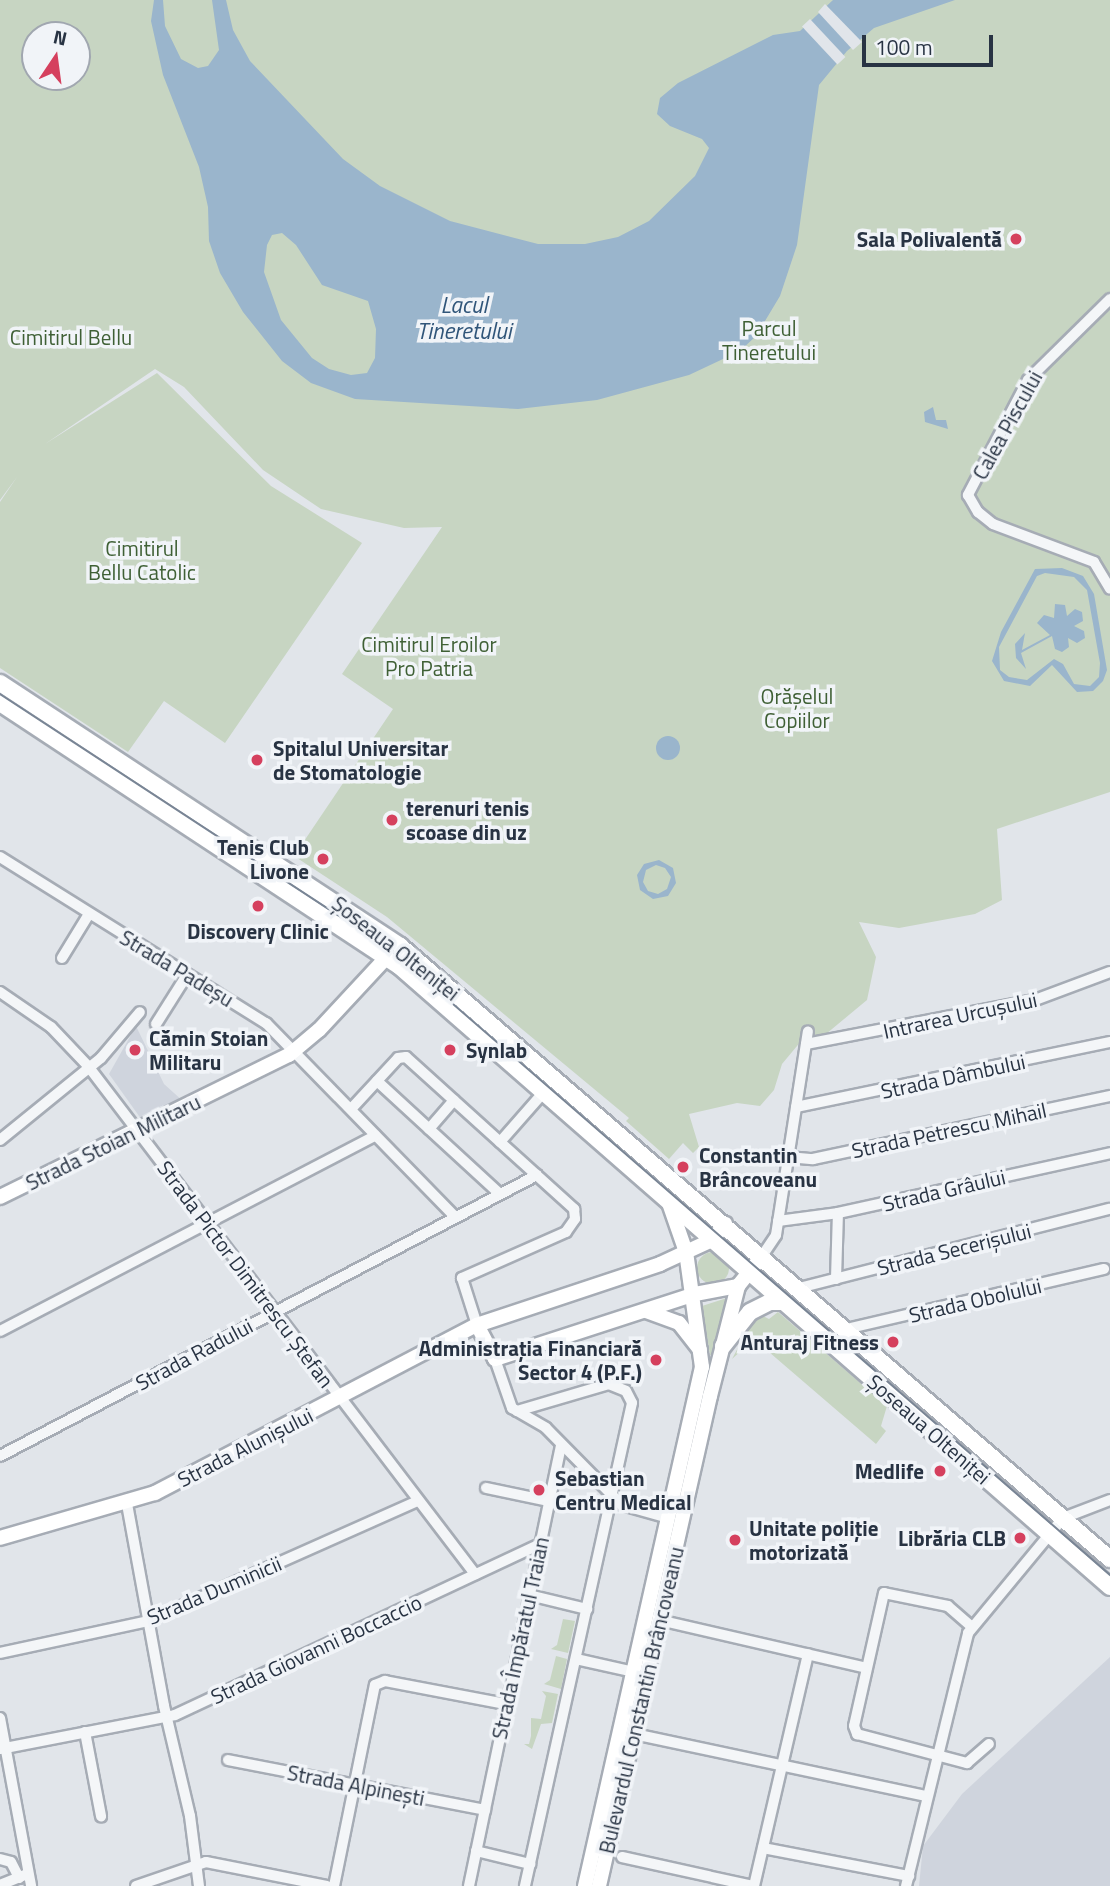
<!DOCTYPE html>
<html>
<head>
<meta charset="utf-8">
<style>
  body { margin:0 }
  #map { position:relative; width:1110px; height:1886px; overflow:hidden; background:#e1e5ea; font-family:"Titillium Web",sans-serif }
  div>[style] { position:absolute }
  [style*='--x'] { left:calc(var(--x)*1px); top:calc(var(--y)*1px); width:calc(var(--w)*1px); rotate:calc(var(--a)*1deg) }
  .built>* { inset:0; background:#cfd4dd }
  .green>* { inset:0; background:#c7d5c2 }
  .round { border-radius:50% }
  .water>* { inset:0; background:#9ab5cc }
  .pier>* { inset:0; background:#e1e5ea; transform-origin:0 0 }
  .roads { filter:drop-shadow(2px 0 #a6acb5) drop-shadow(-2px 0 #a6acb5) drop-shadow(0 2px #a6acb5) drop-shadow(0 -2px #a6acb5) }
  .street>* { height:10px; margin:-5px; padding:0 5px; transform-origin:5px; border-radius:5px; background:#f4f6f8 }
  .secondary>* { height:14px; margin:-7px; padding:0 7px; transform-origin:7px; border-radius:7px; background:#fff }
  .primary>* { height:16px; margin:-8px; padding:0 8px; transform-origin:8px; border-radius:8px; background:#fff }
  .tram>* { height:2px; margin:-1px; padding:0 1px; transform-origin:1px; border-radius:1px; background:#798595 }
  .dots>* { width:19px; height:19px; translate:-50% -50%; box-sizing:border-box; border:4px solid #f1f4f8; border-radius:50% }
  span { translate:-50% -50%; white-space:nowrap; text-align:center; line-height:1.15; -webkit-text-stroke:7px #f1f4f8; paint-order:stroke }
  .poi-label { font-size:21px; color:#283343; font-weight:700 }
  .right { translate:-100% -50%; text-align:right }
  .left { translate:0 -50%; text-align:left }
  .park-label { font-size:21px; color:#3f6035 }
  .street-label { font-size:21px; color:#283343 }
  .water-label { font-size:23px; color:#305579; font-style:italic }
  .north { position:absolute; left:21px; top:21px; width:70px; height:70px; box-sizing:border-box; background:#f1f4f8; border:2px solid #a1a7b0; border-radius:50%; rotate:13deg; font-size:19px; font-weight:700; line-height:28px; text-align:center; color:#283343 }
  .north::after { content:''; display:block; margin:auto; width:24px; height:32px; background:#d5405e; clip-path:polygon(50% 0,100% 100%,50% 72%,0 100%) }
  .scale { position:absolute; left:862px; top:35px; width:131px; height:32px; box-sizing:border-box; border:4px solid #283343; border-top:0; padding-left:9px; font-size:21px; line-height:24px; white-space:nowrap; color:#283343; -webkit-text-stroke:5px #f1f4f8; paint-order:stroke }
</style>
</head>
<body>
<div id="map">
  <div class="built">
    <i style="clip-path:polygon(136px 1026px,164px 1084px,184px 1102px,144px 1123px,109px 1074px)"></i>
    <i style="clip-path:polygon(1110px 1657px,1110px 1886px,919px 1886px,923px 1846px,962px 1794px)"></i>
  </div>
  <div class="green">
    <i style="clip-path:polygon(evenodd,0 0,1110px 0,1110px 792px,997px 829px,1002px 900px,975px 914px,899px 928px,859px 922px,876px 957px,867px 1000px,826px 1034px,802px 1040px,782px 1064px,774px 1090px,760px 1106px,737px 1103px,689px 1114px,699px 1147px,693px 1153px,683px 1143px,669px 1159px,626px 1121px,629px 1118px,387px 917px,294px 856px,393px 709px,342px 674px,442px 527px,404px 528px,321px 509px,263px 470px,184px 387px,155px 369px,45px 444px,157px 373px,271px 486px,362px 543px,225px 743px,164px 701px,128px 752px,0 668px,0 502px,17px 477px,0 500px,0 0,35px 35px,77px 35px,77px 77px,35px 77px,35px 35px)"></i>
    <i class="round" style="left:697px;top:1252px;width:32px;height:32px"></i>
    <i style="clip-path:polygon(730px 1297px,714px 1355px,710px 1355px,702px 1306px)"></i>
    <i style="clip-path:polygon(778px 1312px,887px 1406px,881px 1426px,886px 1431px,876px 1444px,754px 1339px,732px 1359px,753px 1320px,761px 1315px,769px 1319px)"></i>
    <i style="clip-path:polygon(563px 1619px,575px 1621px,568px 1653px,551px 1649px,557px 1645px)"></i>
    <i style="clip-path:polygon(556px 1656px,567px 1659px,561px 1689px,544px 1684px,550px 1680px)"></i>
    <i style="clip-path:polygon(542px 1691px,558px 1694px,552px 1723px,541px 1724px,532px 1749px,524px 1744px,529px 1744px,531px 1736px,531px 1718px,541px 1719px,546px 1696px)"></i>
  </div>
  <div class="water">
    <i style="clip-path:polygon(evenodd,154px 0,163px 0,165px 26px,181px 59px,198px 68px,208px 66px,219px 50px,212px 0,226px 0,233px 30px,250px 61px,343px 159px,380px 186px,450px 221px,538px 244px,585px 244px,618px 237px,649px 221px,695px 176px,709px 148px,702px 139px,670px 126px,657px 114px,660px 98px,678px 83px,773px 35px,800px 31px,833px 0,955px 0,874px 28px,847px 51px,819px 85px,797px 245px,780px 296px,756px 336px,740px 351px,689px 375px,597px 400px,518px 409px,355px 399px,311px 383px,282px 361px,243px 312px,220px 273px,209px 241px,208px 207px,199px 167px,163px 75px,151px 21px,154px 0,282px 233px,296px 245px,322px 285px,368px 301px,376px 329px,375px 358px,367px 373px,351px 375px,329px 369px,312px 358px,281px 320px,264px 272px,267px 245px,272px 235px,282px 233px)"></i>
    <i style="clip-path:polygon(933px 407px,936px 420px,946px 420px,948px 429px,925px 422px,924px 412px)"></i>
    <i style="clip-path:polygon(evenodd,1062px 568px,1083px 576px,1094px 594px,1107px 670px,1103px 681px,1093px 691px,1077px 692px,1052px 665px,1030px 686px,1004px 681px,992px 661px,1001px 632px,1035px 569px,1062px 568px,1045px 573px,1074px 577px,1087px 590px,1100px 663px,1099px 677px,1090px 686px,1074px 684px,1063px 664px,1054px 659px,1027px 680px,1009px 677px,1000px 670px,999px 647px,1037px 576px,1045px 573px)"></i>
    <i style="clip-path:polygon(1055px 604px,1065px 605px,1067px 616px,1075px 609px,1082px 612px,1083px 621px,1074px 626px,1084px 631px,1085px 638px,1077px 643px,1068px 638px,1069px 647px,1062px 652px,1055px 649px,1052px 636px,1021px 653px,1026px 669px,1016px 658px,1015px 644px,1025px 633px,1022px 650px,1050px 635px,1037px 623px,1044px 615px,1054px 618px)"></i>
    <i class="round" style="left:656px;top:736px;width:24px;height:24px"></i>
    <i style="clip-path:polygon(evenodd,659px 860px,673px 868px,676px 883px,668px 896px,653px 899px,640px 890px,637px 875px,644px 864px,659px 860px,656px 865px,665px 868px,671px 877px,667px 889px,658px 894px,648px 891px,643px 882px,646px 870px,656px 865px)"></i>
  </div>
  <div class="pier">
    <i style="clip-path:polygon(825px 4px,862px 42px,853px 50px,818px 12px)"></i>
    <i style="left:810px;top:19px;width:52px;height:11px;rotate:47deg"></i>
  </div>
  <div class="roads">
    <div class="street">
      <i style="--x:1110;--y:299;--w:115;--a:135.4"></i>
      <i style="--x:1028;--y:380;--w:130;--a:117.6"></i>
      <i style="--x:968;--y:495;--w:20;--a:60"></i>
      <i style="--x:978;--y:512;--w:19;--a:39"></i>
      <i style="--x:993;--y:524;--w:108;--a:20.6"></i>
      <i style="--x:1094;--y:562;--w:31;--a:59"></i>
      <i style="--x:0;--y:857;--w:314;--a:32"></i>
      <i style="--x:266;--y:1023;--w:271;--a:45.7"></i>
      <i style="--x:62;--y:958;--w:52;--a:-58.5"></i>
      <i style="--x:0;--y:992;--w:62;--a:34.5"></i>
      <i style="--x:51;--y:1027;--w:54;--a:46.5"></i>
      <i style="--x:88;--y:1066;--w:639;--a:52.7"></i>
      <i style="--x:156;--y:1024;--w:58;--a:-57.7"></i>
      <i style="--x:806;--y:1044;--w:233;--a:-10.9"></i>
      <i style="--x:1035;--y:1000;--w:80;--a:-20.5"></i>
      <i style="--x:377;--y:1081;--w:167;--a:42.6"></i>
      <i style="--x:796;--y:1107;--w:321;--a:-11.7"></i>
      <i style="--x:351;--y:1109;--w:69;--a:-47.3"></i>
      <i style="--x:398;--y:1058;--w:8;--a:-7"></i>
      <i style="--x:406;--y:1057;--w:227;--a:42.1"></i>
      <i style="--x:574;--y:1209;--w:10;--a:84"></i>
      <i style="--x:575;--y:1219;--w:16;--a:125"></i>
      <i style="--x:566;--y:1232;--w:114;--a:156.1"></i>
      <i style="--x:462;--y:1278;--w:49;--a:72.3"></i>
      <i style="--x:429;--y:1129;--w:38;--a:-49"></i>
      <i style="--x:0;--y:1140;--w:130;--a:-39.1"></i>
      <i style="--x:101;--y:1058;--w:60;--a:-49.7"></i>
      <i style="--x:500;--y:1142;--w:67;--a:-48.7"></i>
      <i style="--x:788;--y:1157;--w:25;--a:5"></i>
      <i style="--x:813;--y:1159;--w:304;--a:-12"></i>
      <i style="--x:778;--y:1221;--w:61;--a:-7.6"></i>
      <i style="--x:838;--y:1213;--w:279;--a:-12.4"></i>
      <i style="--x:762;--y:1256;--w:25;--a:-56"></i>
      <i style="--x:776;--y:1235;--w:206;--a:-81.1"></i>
      <i style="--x:836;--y:1279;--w:66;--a:-88.3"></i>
      <i style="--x:799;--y:1288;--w:321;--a:-14.3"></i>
      <i style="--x:846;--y:1329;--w:265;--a:-13.1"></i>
      <i style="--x:0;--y:1331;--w:423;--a:-27.5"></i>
      <i style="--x:495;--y:1359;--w:52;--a:70.9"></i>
      <i style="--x:512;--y:1408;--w:39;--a:30"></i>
      <i style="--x:546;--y:1428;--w:108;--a:45.4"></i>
      <i style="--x:622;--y:1505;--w:49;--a:15.5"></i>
      <i style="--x:517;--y:1411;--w:96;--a:-16.4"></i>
      <i style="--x:609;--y:1384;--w:18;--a:22"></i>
      <i style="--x:626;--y:1391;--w:13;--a:63"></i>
      <i style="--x:632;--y:1403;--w:495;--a:102.5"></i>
      <i style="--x:0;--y:1456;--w:606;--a:-27.62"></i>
      <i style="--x:486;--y:1488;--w:63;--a:11.8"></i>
      <i style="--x:127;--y:1504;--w:205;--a:79.6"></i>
      <i style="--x:164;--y:1706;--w:113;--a:76.7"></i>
      <i style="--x:190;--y:1816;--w:71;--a:82.7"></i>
      <i style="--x:529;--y:1595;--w:60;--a:13.6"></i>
      <i style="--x:659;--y:1620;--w:213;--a:13"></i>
      <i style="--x:972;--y:1627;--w:32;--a:-139"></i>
      <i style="--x:948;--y:1606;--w:65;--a:-168.5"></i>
      <i style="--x:884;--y:1593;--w:136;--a:102.7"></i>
      <i style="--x:854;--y:1726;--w:9;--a:69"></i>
      <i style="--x:857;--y:1734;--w:114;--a:14.8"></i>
      <i style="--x:967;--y:1763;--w:29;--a:-41"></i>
      <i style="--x:0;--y:1653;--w:151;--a:-12.2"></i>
      <i style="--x:148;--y:1621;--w:295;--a:-24"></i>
      <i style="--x:576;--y:1659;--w:59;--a:12.6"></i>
      <i style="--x:0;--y:1718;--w:171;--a:79.5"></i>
      <i style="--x:85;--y:1732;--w:86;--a:79.2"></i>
      <i style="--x:634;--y:1734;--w:299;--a:12"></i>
      <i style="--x:0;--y:1749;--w:178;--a:-11"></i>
      <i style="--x:175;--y:1715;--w:403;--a:-25.1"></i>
      <i style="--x:228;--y:1760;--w:262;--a:11"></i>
      <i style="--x:763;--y:1848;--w:149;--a:10.9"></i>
      <i style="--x:476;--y:1851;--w:56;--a:13.5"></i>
      <i style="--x:622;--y:1857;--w:134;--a:12.5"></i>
      <i style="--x:0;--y:1859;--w:11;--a:15"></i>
      <i style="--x:11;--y:1862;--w:18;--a:63"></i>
      <i style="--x:0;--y:1885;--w:29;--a:-22"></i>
      <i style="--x:136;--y:1886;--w:74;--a:-18.9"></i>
      <i style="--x:206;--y:1862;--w:123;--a:11.2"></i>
      <i style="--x:334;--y:1886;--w:205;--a:-78.5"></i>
      <i style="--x:375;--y:1685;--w:11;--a:-22"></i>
      <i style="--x:385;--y:1681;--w:123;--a:10.8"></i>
      <i style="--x:469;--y:1886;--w:450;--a:-78.2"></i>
      <i style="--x:754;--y:1886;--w:238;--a:-76.9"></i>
      <i style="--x:906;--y:1886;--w:260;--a:-76.2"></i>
      <i style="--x:968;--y:1633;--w:149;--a:-50.4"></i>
      <i style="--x:1063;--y:1518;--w:50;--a:-21"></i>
    </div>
    <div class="secondary">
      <i style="--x:0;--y:1197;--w:322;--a:-26.2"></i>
      <i style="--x:289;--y:1055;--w:39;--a:-40"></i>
      <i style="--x:319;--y:1030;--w:116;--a:-47.1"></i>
      <i style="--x:646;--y:1311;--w:35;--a:20"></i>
      <i style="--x:679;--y:1323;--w:34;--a:52"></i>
      <i style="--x:477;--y:1325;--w:38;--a:62"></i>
      <i style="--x:495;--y:1359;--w:210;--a:-18"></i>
      <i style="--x:695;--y:1294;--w:44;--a:-10.5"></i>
      <i style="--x:0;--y:1538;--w:161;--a:-16.2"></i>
      <i style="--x:155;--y:1493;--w:363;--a:-27.6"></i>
      <i style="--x:477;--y:1325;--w:193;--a:-18.4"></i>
      <i style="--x:660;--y:1264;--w:57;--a:-24.8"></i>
      <i style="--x:712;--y:1240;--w:21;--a:-51"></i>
      <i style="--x:585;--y:1886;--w:532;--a:-77.3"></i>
      <i style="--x:702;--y:1367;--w:116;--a:-97.9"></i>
      <i style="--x:686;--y:1252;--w:52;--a:-109.1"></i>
      <i style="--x:599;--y:1886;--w:502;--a:-77.24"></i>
      <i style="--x:710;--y:1396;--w:114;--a:-75.7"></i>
      <i style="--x:738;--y:1286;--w:38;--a:-51"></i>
    </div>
    <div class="primary">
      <i style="--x:0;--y:683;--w:479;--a:33.3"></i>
      <i style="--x:400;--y:946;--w:938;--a:40.81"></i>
      <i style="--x:0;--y:703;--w:478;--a:33.4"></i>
      <i style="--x:399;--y:966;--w:944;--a:41.13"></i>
      <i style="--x:723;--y:1346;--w:43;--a:-51.5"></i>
      <i style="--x:750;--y:1312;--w:22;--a:-27"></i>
      <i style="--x:770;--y:1302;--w:14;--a:0"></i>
    </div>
  </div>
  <div class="tram">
    <i style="--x:0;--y:694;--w:469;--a:33.2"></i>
    <i style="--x:392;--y:951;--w:951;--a:40.99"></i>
  </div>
  <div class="dots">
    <i style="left:1016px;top:239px;background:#d5405e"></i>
    <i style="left:257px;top:760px;background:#d5405e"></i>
    <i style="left:392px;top:820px;background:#d5405e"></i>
    <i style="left:323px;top:859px;background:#d5405e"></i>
    <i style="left:258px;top:906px;background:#d5405e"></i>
    <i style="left:135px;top:1050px;background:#d5405e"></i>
    <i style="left:450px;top:1050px;background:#d5405e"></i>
    <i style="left:683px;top:1167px;background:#d5405e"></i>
    <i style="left:893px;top:1342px;background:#d5405e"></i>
    <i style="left:656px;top:1360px;background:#d5405e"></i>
    <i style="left:940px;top:1471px;background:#d5405e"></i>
    <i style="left:539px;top:1490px;background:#d5405e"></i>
    <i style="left:1020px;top:1538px;background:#d5405e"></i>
    <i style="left:735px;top:1540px;background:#d5405e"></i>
  </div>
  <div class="poi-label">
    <span class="right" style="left:1002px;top:239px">Sala Polivalentă</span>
    <span class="left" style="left:273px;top:760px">Spitalul Universitar<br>de Stomatologie</span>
    <span class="left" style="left:406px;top:820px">terenuri tenis<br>scoase din uz</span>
    <span class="right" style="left:309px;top:859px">Tenis Club<br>Livone</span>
    <span style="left:258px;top:931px">Discovery Clinic</span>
    <span class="left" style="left:149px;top:1050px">Cămin Stoian<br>Militaru</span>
    <span class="left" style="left:466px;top:1050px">Synlab</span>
    <span class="left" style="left:699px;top:1167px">Constantin<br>Brâncoveanu</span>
    <span class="right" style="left:879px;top:1342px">Anturaj Fitness</span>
    <span class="right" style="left:642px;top:1360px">Administrația Financiară<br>Sector 4 (P.F.)</span>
    <span class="right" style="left:924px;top:1471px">Medlife</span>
    <span class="left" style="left:555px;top:1490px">Sebastian<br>Centru Medical</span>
    <span class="left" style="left:749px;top:1540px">Unitate poliție<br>motorizată</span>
    <span class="right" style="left:1006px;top:1538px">Librăria CLB</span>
  </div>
  <div class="park-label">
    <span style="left:769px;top:340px">Parcul<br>Tineretului</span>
    <span style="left:71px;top:337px">Cimitirul Bellu</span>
    <span style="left:142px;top:560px">Cimitirul<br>Bellu Catolic</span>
    <span style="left:429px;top:656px">Cimitirul Eroilor<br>Pro Patria</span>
    <span style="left:797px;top:708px">Orășelul<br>Copiilor</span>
  </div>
  <div class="street-label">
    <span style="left:1007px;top:425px;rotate:-61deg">Calea Piscului</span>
    <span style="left:396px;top:948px;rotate:38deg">Șoseaua Olteniței</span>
    <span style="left:177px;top:968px;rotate:31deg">Strada Padeșu</span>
    <span style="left:960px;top:1015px;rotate:-12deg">Intrarea Urcușului</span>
    <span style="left:953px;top:1076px;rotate:-12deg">Strada Dâmbului</span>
    <span style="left:949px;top:1130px;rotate:-12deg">Strada Petrescu Mihail</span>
    <span style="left:113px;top:1142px;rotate:-26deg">Strada Stoian Militaru</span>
    <span style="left:944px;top:1190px;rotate:-13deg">Strada Grâului</span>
    <span style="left:954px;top:1249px;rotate:-14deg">Strada Secerișului</span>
    <span style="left:246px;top:1274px;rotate:53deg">Strada Pictor Dimitrescu Ștefan</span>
    <span style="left:975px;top:1300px;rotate:-13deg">Strada Obolului</span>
    <span style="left:194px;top:1354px;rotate:-28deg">Strada Radului</span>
    <span style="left:929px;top:1429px;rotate:41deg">Șoseaua Olteniței</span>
    <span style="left:245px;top:1447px;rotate:-27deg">Strada Alunișului</span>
    <span style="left:214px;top:1590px;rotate:-23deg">Strada Duminicii</span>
    <span style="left:520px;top:1638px;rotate:-78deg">Strada Împăratul Traian</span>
    <span style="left:316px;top:1649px;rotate:-25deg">Strada Giovanni Boccaccio</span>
    <span style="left:641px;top:1700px;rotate:-77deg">Bulevardul Constantin Brâncoveanu</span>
    <span style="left:356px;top:1785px;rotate:11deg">Strada Alpinești</span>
  </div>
  <div class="water-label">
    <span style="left:464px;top:318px">Lacul<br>Tineretului</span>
  </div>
  <div class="north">N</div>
  <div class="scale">100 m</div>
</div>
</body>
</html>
